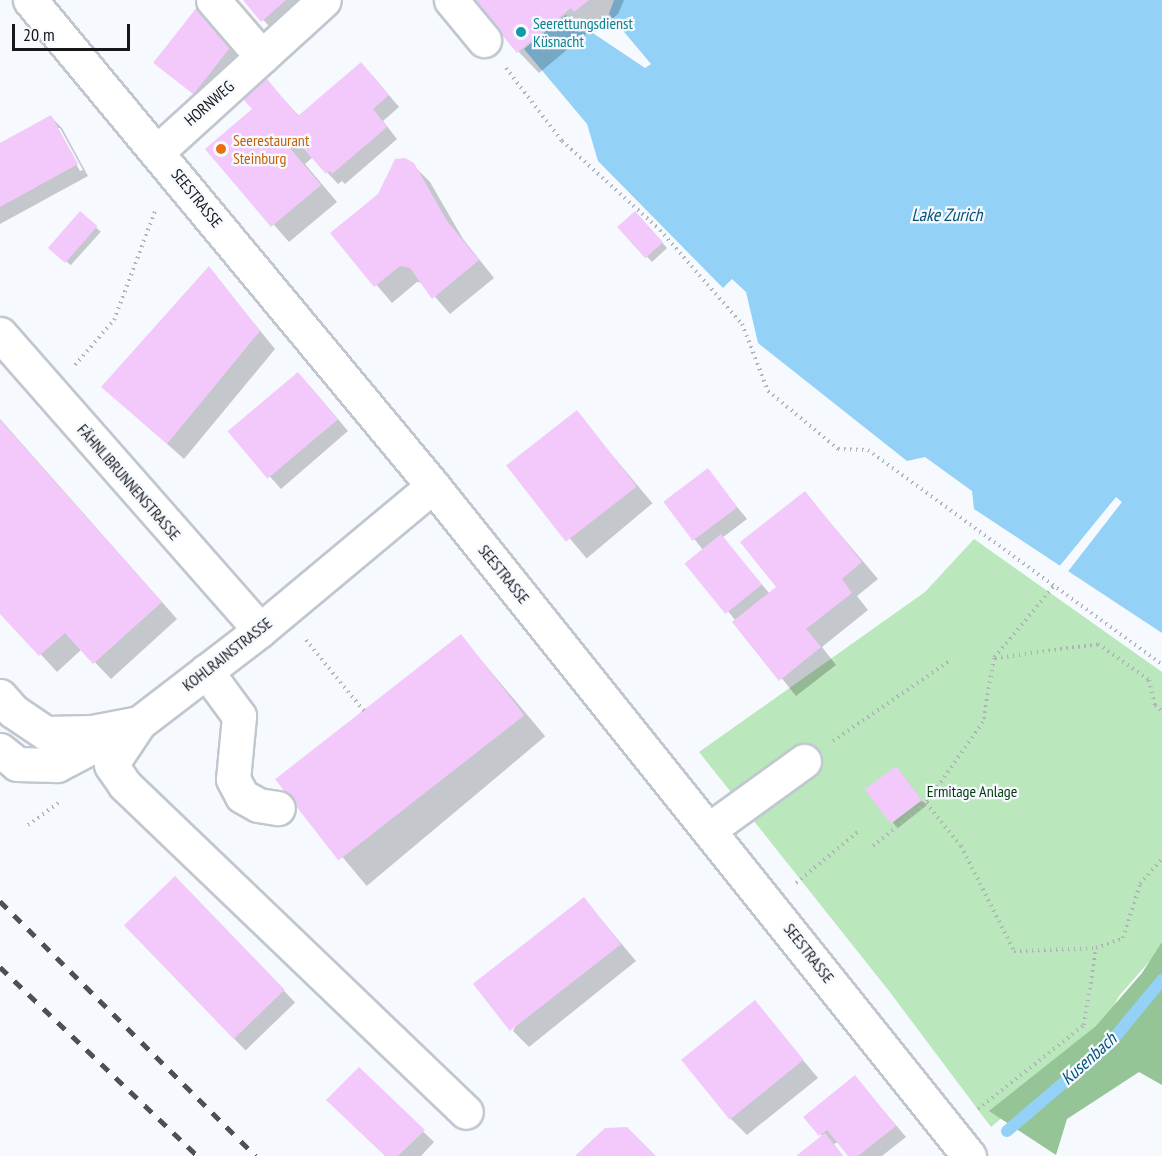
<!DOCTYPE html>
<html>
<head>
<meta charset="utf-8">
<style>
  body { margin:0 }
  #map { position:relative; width:1162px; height:1156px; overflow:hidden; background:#f6faff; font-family:"PT Sans Narrow",sans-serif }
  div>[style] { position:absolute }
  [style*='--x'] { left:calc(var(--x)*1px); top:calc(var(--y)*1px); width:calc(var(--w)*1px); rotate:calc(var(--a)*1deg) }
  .green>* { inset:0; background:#bae7bb }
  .forest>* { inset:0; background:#95c496 }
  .water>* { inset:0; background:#94d1f6 }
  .pier>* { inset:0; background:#f6faff }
  .shadow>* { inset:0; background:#0003; transform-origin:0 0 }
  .stream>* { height:12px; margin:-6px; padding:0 6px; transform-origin:6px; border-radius:6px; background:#94d1f6 }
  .building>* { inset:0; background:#f3c9fb; transform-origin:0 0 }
  .path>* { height:4px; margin-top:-2px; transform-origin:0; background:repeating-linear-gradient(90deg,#afb3b7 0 1.5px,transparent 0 6px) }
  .roads { filter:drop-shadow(2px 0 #c0c7cf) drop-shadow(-2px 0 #c0c7cf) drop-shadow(0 2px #c0c7cf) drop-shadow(0 -2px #c0c7cf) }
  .minor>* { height:33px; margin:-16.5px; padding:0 16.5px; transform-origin:16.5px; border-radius:16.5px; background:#fff }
  .major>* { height:33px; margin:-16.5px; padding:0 16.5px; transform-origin:16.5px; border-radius:16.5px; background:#fff }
  .rail>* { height:4.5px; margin-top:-2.25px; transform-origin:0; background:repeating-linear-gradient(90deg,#4e5154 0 10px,transparent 0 20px) }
  .dots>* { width:16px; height:16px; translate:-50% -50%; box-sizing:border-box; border:3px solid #f6faff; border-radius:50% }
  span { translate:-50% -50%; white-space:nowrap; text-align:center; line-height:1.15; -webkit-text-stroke:4.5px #f6faff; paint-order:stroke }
  .culture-label { font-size:16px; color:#0d838f }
  .left { translate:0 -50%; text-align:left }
  .street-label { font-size:16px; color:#15171a }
  .food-label { font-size:16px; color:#c56008 }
  .park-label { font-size:16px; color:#073b10 }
  .water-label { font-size:18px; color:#045477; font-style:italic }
  .scale { position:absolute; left:12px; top:24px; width:118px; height:27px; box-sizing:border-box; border:3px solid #15171a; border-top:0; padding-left:8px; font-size:18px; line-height:21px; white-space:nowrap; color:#15171a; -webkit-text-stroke:4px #f6faff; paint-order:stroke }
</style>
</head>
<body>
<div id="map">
  <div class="green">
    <i style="clip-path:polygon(974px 539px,1162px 672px,1162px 947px,1119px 996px,1097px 1038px,991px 1127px,889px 991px,699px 752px,925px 592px)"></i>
  </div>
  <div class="forest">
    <i style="clip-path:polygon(1162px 942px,1162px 1085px,1139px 1072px,1067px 1119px,1056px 1155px,989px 1111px,1096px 1026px,1142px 973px)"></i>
  </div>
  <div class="water">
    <i style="clip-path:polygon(614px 0,1162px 0,1162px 633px,974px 509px,972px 491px,925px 457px,907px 461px,758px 343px,746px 292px,732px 279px,723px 288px,598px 161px,587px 124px,524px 49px,566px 15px,645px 68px,651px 64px,609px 14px)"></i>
  </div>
  <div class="pier">
    <i style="clip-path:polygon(1116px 497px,1122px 502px,1066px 574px,1058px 568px)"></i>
  </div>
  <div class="shadow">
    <i style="clip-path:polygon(245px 0,322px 0,279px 37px)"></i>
    <i style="clip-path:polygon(469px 0,624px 0,618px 14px,596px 32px,593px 28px,539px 73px)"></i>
    <i style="left:197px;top:9px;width:65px;height:68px;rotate:39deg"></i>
    <i style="clip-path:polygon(372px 75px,399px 107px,383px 121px,397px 139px,345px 184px,342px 181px,338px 184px,313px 157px,305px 164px,337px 202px,289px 242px,207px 149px,255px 109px,267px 81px,299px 116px)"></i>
    <i style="clip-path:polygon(evenodd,51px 117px,62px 128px,88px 176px,0 224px,0 145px,51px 117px,56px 128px,60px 128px,83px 170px,80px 171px,56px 128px)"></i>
    <i style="clip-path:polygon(413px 165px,430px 182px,463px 239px,494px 278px,450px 314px,423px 283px,417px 282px,392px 303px,332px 233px)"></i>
    <i style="left:80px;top:213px;width:28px;height:45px;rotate:42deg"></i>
    <i style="clip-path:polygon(640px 218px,667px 248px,652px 262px,619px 227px)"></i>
    <i style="clip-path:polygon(209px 268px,275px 349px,184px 459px,103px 387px)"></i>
    <i style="clip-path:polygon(309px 385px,348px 431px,281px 489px,230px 432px)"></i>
    <i style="left:576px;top:412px;width:119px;height:86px;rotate:50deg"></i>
    <i style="clip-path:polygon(0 419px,177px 619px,111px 679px,82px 649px,57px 672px,0 610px)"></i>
    <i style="clip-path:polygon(707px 470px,747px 519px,722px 538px,770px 594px,778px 587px,805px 493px,878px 579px,857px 596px,868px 610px,822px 647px,836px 665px,796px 696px,727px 610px,703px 550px,665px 502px)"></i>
    <i style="left:461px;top:636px;width:131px;height:233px;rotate:50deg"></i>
    <i style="clip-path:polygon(901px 773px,926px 806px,898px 828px,893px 823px)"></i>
    <i style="left:175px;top:878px;width:173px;height:69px;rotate:46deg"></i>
    <i style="clip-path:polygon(584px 899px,636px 961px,529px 1047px,513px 1031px)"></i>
    <i style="clip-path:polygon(754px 1002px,818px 1078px,747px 1135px,731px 1119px)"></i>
    <i style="clip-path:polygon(359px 1070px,434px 1142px,421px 1156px,386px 1156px)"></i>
    <i style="clip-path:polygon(855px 1077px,906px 1137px,882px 1156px,849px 1156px,838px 1142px,834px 1144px,843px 1156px,798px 1156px,823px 1137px,806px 1117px)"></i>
  </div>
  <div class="stream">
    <i style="--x:1007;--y:1131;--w:135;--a:-40.5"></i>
    <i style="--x:1110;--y:1043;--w:82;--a:-50.5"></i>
  </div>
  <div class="building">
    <i style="clip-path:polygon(243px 0,286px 0,261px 22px)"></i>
    <i style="clip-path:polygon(473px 0,589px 0,574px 12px,571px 8px,517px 53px)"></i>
    <i style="left:197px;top:7px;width:51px;height:71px;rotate:38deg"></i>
    <i style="clip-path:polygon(361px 62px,389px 95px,373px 109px,387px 127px,332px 174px,330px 171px,326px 174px,297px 141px,289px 147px,321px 185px,271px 227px,205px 149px,252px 109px,243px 99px,267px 79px,298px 116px)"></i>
    <i style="clip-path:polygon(51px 115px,78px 164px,0 207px,0 143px)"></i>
    <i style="clip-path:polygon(405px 158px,414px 163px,447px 221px,479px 260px,432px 299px,410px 268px,400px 266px,374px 287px,330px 233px,378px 194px,395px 159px)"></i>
    <i style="left:80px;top:211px;width:23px;height:49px;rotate:41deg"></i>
    <i style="left:635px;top:211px;width:42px;height:24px;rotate:48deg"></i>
    <i style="clip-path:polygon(209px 266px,260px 331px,167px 444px,101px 387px)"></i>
    <i style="left:298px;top:372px;width:62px;height:92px;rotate:50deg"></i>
    <i style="left:577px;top:410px;width:97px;height:90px;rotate:52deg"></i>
    <i style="clip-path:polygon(0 420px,162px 602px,93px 664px,65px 633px,39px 656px,0 614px)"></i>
    <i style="left:708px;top:468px;width:49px;height:56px;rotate:53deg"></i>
    <i style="clip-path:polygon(805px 491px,862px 562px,842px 579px,852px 593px,806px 629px,821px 647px,779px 681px,732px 622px,776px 587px,740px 542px)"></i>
    <i style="left:721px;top:534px;width:65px;height:47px;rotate:51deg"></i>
    <i style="left:461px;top:634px;width:103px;height:236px;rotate:52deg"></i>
    <i style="left:896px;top:766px;width:43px;height:39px;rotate:53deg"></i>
    <i style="left:175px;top:876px;width:158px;height:71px;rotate:46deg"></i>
    <i style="left:584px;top:897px;width:60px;height:141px;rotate:52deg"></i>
    <i style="left:755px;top:1000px;width:77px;height:95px;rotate:51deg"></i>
    <i style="clip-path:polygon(359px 1067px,425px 1130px,398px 1156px,385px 1156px,326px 1100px)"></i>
    <i style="clip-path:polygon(855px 1075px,896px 1126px,858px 1156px,848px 1156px,827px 1130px,819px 1136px,803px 1117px)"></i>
    <i style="clip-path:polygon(627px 1127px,656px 1156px,575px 1156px,605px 1128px)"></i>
    <i style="clip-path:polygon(825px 1133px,843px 1156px,796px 1156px)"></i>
  </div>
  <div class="path">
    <i style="--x:506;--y:68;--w:92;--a:52.5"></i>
    <i style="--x:562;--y:141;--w:132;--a:42.2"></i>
    <i style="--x:660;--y:230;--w:125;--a:48.9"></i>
    <i style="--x:742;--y:324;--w:72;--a:68.8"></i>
    <i style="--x:768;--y:391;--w:91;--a:39.6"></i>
    <i style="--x:838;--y:449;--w:30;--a:2"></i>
    <i style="--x:868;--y:450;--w:364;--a:36.1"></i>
    <i style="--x:75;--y:365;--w:60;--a:-49.1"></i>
    <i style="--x:114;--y:320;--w:119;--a:-69.3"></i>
    <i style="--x:1053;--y:587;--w:92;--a:129.7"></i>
    <i style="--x:994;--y:658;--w:65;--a:99.8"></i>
    <i style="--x:983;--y:722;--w:99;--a:125.1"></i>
    <i style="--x:926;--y:803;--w:55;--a:50.9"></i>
    <i style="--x:961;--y:846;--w:118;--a:63.2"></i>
    <i style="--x:1014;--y:951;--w:82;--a:-2.1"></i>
    <i style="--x:1096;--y:948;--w:29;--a:-20"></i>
    <i style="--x:1123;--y:938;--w:57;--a:-72.5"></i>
    <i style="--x:1140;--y:884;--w:33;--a:-49"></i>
    <i style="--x:306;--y:640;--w:92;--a:50.8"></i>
    <i style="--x:995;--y:658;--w:104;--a:-7.7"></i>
    <i style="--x:1098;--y:644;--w:62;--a:35.2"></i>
    <i style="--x:1149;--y:680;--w:26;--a:77"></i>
    <i style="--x:1155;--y:705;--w:9;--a:41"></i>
    <i style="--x:833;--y:741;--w:143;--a:-34.5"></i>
    <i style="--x:28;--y:825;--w:39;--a:-36"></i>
    <i style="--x:873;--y:846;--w:68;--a:-39.1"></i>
    <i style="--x:796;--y:883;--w:83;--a:-39.6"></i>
    <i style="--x:978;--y:1109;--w:135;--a:-38.4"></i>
    <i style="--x:1084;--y:1025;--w:78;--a:-81.1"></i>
  </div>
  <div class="roads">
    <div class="minor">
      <i style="--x:213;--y:0;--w:75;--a:49.3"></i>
      <i style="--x:451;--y:0;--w:52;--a:50.5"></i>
      <i style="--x:158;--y:151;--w:224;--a:-42.3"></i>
      <i style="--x:0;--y:334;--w:394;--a:48.7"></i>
      <i style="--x:206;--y:671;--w:56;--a:53.7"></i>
      <i style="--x:239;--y:716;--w:63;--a:95.4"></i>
      <i style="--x:233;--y:779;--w:19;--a:62"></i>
      <i style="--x:242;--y:796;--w:18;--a:29"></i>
      <i style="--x:258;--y:805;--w:20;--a:9"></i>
      <i style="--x:0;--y:696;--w:20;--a:49"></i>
      <i style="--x:13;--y:711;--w:40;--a:34"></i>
      <i style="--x:46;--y:733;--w:46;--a:-1.2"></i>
      <i style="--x:92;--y:732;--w:48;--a:-10.8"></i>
      <i style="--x:139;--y:723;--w:153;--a:-37.5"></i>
      <i style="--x:260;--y:630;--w:225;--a:-39.8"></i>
      <i style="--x:139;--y:723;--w:50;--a:123.7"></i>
      <i style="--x:111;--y:765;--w:24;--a:55"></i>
      <i style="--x:125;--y:785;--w:472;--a:43.8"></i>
      <i style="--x:0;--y:750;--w:22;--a:39"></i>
      <i style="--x:17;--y:764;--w:40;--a:1.4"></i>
      <i style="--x:57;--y:765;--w:67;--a:-27.7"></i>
      <i style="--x:710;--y:829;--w:116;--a:-35.9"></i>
    </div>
    <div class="major">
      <i style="--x:30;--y:0;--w:631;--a:50.33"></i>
      <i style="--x:433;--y:486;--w:858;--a:51.34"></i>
    </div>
  </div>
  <div class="rail">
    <i style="--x:0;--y:901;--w:361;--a:44.9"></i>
    <i style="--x:0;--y:967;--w:274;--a:43.7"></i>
  </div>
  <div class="dots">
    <i style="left:521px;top:32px;background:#0f9aa8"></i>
    <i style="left:221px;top:149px;background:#e8710a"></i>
  </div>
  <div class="culture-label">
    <span class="left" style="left:533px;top:32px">Seerettungsdienst<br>Küsnacht</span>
  </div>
  <div class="street-label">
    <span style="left:209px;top:103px;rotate:-41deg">HORNWEG</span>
    <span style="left:197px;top:198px;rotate:51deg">SEESTRASSE</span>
    <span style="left:129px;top:482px;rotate:49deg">FÄHNLIBRUNNENSTRASSE</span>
    <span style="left:504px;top:574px;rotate:51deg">SEESTRASSE</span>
    <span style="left:227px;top:654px;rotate:-38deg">KOHLRAINSTRASSE</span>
    <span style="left:809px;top:953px;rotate:52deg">SEESTRASSE</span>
  </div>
  <div class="food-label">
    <span class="left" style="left:233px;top:149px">Seerestaurant<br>Steinburg</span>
  </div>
  <div class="park-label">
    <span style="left:972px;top:791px">Ermitage Anlage</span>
  </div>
  <div class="water-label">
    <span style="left:947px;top:215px">Lake Zurich</span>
    <span style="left:1089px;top:1059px;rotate:-42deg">Kusenbach</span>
  </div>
  <div class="scale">20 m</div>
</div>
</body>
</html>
